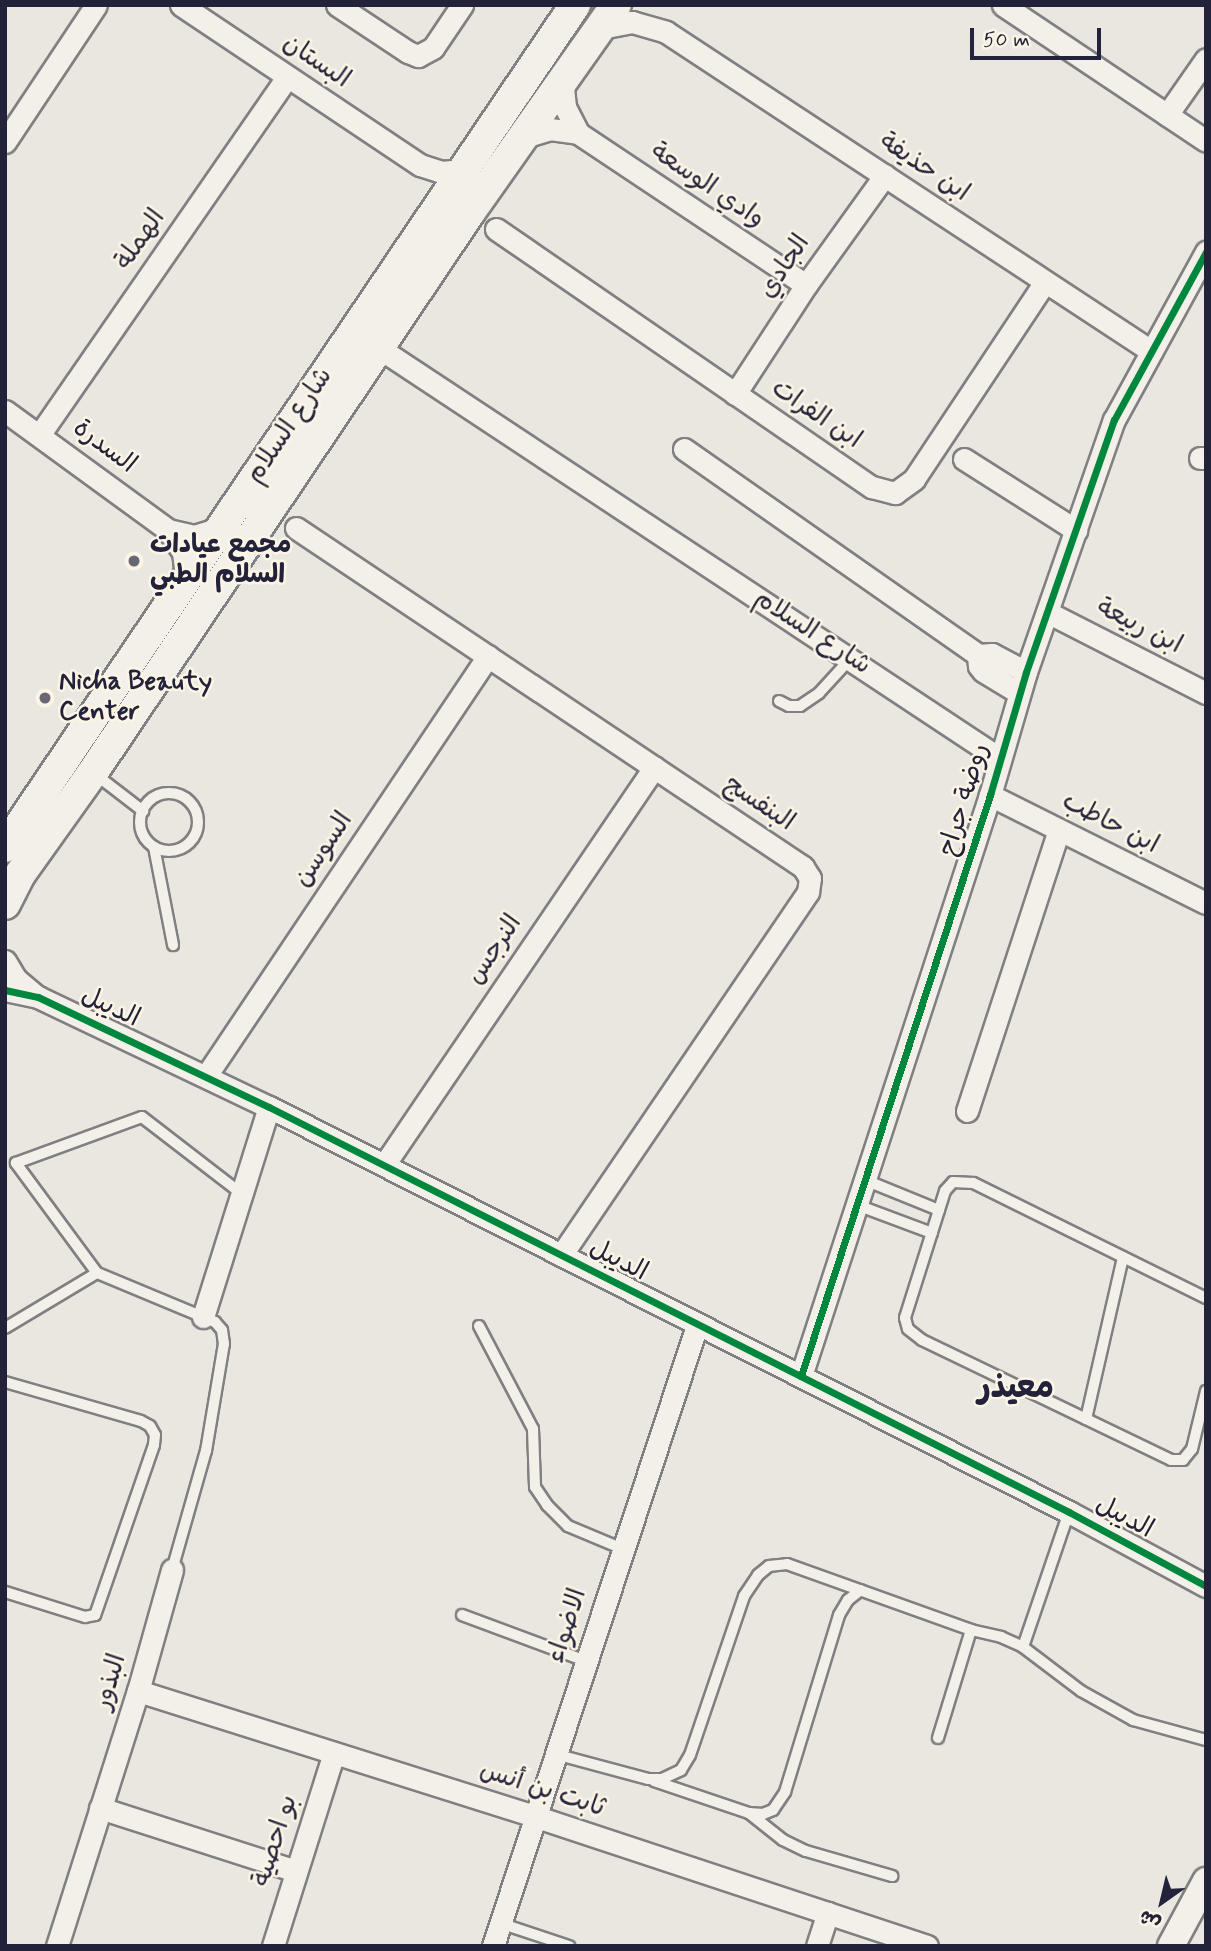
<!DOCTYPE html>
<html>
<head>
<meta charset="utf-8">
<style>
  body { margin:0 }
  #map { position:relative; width:1211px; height:1951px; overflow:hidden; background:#eae7e0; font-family:Mynerve,"Playpen Sans Arabic",sans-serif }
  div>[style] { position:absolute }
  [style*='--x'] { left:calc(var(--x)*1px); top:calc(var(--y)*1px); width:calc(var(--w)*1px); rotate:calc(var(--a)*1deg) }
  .roads { filter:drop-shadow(2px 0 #807f81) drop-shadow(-2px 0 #807f81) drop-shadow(0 2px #807f81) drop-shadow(0 -2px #807f81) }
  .service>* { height:10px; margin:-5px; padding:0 5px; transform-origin:5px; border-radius:5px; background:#f3f0ea }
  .service>.ring { margin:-5px; padding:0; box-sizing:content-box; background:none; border:10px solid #f3f0ea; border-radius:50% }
  .minor>* { height:21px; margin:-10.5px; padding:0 10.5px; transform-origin:10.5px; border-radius:10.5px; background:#f3f0ea }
  .tertiary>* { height:26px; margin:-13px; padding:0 13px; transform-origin:13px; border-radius:13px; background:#f3f0ea }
  .secondary>* { height:30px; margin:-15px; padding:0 15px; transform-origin:15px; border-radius:15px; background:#f3f0ea }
  .cycleway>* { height:7px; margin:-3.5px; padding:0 3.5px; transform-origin:3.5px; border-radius:3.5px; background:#00873e }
  .dots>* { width:19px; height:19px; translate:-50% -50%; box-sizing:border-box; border:4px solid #fcf5e5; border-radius:50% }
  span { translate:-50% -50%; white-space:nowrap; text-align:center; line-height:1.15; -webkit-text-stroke:5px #fcf5e5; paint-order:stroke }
  .street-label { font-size:26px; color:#22223b }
  .poi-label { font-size:26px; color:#22223b; font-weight:700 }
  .left { translate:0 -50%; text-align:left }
  .district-label { font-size:33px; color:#22223b; font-weight:700 }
  .frame { position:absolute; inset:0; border:7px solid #22223b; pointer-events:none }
  .north { position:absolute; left:1127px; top:1867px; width:70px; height:70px; -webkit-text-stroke:5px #fcf5e5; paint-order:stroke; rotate:214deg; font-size:19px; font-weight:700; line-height:28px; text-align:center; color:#22223b }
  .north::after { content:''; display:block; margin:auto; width:24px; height:32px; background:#22223b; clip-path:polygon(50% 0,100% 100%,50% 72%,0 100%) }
  .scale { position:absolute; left:970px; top:28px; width:131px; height:32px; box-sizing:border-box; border:4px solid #22223b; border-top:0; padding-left:9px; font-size:21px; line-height:24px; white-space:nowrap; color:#22223b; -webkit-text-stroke:5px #fcf5e5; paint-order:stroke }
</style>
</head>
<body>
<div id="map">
  <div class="roads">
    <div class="service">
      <i style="--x:779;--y:701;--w:11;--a:27"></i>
      <i style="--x:789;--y:706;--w:11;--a:0"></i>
      <i style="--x:800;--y:706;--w:23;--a:-34"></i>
      <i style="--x:819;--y:693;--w:47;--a:-47.6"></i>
      <i style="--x:95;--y:774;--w:61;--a:37.6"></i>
      <i class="ring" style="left:140px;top:793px;width:48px;height:48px"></i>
      <i style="--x:154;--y:847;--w:100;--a:79"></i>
      <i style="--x:865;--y:1180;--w:80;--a:22.1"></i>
      <i style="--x:857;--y:1205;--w:80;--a:20.5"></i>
      <i style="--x:1206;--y:1298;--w:260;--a:-153.7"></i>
      <i style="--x:973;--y:1183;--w:20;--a:-177"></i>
      <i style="--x:953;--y:1182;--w:12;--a:132"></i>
      <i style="--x:945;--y:1191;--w:133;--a:107.5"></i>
      <i style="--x:905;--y:1318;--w:11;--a:75"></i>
      <i style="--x:908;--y:1329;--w:18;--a:38"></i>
      <i style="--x:922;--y:1340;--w:276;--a:25.7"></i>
      <i style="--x:1171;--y:1460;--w:12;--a:0"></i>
      <i style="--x:1183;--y:1460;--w:14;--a:-51"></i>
      <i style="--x:1192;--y:1449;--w:60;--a:-76.4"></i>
      <i style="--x:479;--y:1326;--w:116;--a:62.3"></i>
      <i style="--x:533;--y:1429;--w:58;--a:88"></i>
      <i style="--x:535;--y:1487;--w:22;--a:56"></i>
      <i style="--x:547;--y:1505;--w:30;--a:45"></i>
      <i style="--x:568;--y:1526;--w:60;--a:22.7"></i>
      <i style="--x:5;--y:1328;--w:107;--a:-30.9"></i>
      <i style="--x:5;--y:1382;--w:141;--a:16"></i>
      <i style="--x:141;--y:1421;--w:10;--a:29"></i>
      <i style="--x:150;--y:1426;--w:10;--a:61"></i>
      <i style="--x:155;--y:1435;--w:10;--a:96"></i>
      <i style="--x:154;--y:1445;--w:180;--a:109.1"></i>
      <i style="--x:95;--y:1615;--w:10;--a:169"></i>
      <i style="--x:85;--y:1617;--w:84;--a:-162.6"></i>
      <i style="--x:1086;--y:1419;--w:166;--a:-77.1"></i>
      <i style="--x:172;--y:1570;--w:124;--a:-74.1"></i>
      <i style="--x:206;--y:1451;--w:109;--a:-80.5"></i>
      <i style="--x:224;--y:1344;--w:14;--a:-98"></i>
      <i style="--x:222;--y:1330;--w:11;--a:-131"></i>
      <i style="--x:215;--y:1322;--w:128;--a:-157.4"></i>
      <i style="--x:97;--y:1273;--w:137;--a:-126.4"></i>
      <i style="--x:16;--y:1163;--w:134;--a:-20.1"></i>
      <i style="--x:142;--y:1117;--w:126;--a:37.6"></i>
      <i style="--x:462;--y:1615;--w:132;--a:20.4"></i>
      <i style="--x:1023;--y:1647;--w:143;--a:-71.2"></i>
      <i style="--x:938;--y:1738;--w:113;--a:-73"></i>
      <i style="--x:555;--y:1754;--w:96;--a:15"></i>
      <i style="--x:648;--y:1779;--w:14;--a:0"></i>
      <i style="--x:662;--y:1779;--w:21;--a:-25"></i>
      <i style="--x:681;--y:1770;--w:17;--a:-59"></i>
      <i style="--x:690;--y:1755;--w:168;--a:-71.2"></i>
      <i style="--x:744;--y:1596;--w:25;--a:-56"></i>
      <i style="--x:758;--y:1575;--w:14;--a:-39"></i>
      <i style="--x:769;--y:1566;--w:18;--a:-6"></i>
      <i style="--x:787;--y:1564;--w:195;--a:19.7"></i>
      <i style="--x:971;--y:1630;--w:31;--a:13"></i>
      <i style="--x:1001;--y:1637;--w:24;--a:24"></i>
      <i style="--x:1023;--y:1647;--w:73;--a:37.2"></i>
      <i style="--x:1081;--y:1691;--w:60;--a:29.1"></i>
      <i style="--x:1133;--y:1720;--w:76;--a:15.3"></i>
      <i style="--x:654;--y:1781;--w:100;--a:18.6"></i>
      <i style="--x:749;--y:1813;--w:14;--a:4"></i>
      <i style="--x:763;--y:1814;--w:11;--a:-22"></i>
      <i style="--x:773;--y:1810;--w:22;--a:-56"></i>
      <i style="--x:785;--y:1792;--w:185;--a:-73"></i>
      <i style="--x:839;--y:1615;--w:17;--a:-59"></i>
      <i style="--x:848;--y:1600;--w:16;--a:-38"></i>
      <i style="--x:749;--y:1813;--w:43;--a:38.5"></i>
      <i style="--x:783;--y:1840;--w:25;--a:26"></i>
      <i style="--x:806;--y:1851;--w:90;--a:16.2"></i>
      <i style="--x:500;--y:1923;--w:73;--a:18.4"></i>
    </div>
    <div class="minor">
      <i style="--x:181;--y:5;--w:288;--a:33.8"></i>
      <i style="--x:420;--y:165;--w:22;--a:18"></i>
      <i style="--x:441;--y:172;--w:23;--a:-5"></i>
      <i style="--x:337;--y:5;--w:85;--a:33.5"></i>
      <i style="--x:408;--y:52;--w:11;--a:22"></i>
      <i style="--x:418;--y:56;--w:17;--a:-28"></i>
      <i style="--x:433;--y:48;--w:52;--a:-56"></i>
      <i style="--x:1003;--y:5;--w:244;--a:33.8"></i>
      <i style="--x:601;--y:28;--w:32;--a:-11"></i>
      <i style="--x:632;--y:22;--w:35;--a:16"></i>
      <i style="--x:666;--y:32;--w:581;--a:33.33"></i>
      <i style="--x:562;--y:78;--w:29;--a:84"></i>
      <i style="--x:565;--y:107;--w:29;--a:63"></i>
      <i style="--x:1167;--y:115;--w:68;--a:-55.1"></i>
      <i style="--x:521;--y:138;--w:30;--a:-17"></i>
      <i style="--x:550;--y:129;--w:28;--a:8"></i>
      <i style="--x:578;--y:133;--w:274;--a:33.7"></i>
      <i style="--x:5;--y:142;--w:164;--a:-56.4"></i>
      <i style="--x:496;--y:229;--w:456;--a:34.5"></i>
      <i style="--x:872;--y:487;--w:24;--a:15"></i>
      <i style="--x:895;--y:493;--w:24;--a:-36"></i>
      <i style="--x:914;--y:479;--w:235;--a:-56.4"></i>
      <i style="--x:379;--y:348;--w:743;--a:33.48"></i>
      <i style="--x:735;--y:394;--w:130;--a:-56.9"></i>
      <i style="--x:806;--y:285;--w:135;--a:-54.3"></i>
      <i style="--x:5;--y:411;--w:202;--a:36.1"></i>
      <i style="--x:168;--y:530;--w:27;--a:56"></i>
      <i style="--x:183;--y:552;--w:26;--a:83"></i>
      <i style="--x:40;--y:434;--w:434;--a:-55.3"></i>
      <i style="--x:684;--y:449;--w:359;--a:35"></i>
      <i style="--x:978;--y:655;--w:14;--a:-4"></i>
      <i style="--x:992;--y:654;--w:38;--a:28"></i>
      <i style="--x:1200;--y:458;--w:6;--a:0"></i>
      <i style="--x:964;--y:459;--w:133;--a:32.4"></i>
      <i style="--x:296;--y:528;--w:610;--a:33.77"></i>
      <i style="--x:803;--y:867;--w:13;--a:58"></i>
      <i style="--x:810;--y:878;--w:14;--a:98"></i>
      <i style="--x:808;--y:892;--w:439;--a:124.2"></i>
      <i style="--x:168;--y:530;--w:27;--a:13"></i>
      <i style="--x:194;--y:536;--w:27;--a:-17"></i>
      <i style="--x:1047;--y:612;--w:178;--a:27"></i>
      <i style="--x:978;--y:655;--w:11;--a:85"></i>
      <i style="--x:979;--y:666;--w:6;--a:51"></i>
      <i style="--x:983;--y:671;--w:42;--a:31.4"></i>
      <i style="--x:990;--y:795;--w:241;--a:26.6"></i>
      <i style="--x:5;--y:961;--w:21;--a:59"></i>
      <i style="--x:16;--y:979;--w:26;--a:40"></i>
      <i style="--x:5;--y:990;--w:34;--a:12"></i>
      <i style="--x:38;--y:997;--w:256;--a:25.5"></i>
      <i style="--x:269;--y:1107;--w:897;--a:26.85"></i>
      <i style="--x:1069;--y:1512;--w:156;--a:28.4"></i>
      <i style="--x:206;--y:1076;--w:506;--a:-56.12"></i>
      <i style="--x:967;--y:1111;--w:296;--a:-71.9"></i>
      <i style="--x:384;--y:1165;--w:481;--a:-55.8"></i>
      <i style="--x:203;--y:1317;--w:220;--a:-72.6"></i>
      <i style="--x:801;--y:1376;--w:611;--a:-71.98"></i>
      <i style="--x:990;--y:795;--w:128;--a:-73.7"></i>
      <i style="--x:1026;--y:672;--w:267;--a:-70.8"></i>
      <i style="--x:1114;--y:420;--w:192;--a:-61.3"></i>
      <i style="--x:138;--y:1691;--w:415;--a:17.5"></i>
      <i style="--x:534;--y:1816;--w:414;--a:18.3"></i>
      <i style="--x:100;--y:1808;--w:206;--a:17.8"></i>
      <i style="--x:57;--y:1946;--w:268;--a:-72.4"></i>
      <i style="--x:138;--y:1691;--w:126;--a:-74.3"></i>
      <i style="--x:273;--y:1946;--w:202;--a:-72.5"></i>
      <i style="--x:493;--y:1946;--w:654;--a:-71.81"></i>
      <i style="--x:817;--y:1946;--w:35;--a:-72"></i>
    </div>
    <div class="tertiary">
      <i style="--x:1171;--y:1946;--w:74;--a:-61.7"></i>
    </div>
    <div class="secondary">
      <i style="--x:5;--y:847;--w:1017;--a:-55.9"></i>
      <i style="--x:5;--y:904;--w:35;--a:-63"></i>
      <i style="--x:21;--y:873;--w:124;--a:-54.5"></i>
      <i style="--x:93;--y:772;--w:675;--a:-56.05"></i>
      <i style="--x:470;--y:212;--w:253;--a:-54.8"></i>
    </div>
  </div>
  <div class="cycleway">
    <i style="--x:5;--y:990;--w:34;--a:12"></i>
    <i style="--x:38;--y:997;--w:256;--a:25.5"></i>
    <i style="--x:269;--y:1107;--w:897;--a:26.85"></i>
    <i style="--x:1069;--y:1512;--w:156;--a:28.4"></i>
    <i style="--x:801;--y:1376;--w:611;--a:-71.98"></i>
    <i style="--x:990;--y:795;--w:128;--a:-73.7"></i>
    <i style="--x:1026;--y:672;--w:267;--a:-70.8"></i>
    <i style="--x:1114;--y:420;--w:192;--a:-61.3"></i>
  </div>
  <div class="dots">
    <i style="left:134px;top:561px;background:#686775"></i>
    <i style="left:45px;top:698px;background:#686775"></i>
  </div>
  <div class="street-label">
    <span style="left:316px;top:62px;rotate:34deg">البستان</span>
    <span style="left:924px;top:168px;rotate:34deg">ابن حذيفة</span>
    <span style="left:707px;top:186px;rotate:34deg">وادي الوسعة</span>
    <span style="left:141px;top:240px;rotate:-55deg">الهملة</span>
    <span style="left:785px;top:267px;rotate:-56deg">الجادي</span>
    <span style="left:816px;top:415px;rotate:34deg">ابن الفرات</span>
    <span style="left:290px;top:426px;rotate:-56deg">شارع السلام</span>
    <span style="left:104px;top:447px;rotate:37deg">السدرة</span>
    <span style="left:1139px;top:627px;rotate:27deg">ابن ربيعة</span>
    <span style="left:812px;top:633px;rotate:33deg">شارع السلام</span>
    <span style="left:965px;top:800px;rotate:-73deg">روضة جراح</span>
    <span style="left:759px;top:804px;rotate:34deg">البنفسج</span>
    <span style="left:1110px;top:824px;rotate:27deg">ابن حاطب</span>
    <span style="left:324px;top:850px;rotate:-56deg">السوسن</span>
    <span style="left:495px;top:950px;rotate:-56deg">النرجس</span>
    <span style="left:110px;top:1008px;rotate:25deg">الديبل</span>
    <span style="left:618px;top:1261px;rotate:27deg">الديبل</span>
    <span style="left:1124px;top:1518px;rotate:28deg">الديبل</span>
    <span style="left:568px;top:1626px;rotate:-72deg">الاضواء</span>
    <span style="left:111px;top:1682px;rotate:-73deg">البذور</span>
    <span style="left:542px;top:1790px;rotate:18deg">ثابت بن أنس</span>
    <span style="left:276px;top:1841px;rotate:-72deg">بو احصية</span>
  </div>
  <div class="poi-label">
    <span class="left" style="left:150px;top:561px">مجمع عيادات<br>السلام الطبي</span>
    <span class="left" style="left:59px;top:698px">Nicha Beauty<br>Center</span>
  </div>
  <div class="district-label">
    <span style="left:1016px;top:1389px">معيذر</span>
  </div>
  <div class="frame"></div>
  <div class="north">ش</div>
  <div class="scale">50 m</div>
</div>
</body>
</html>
